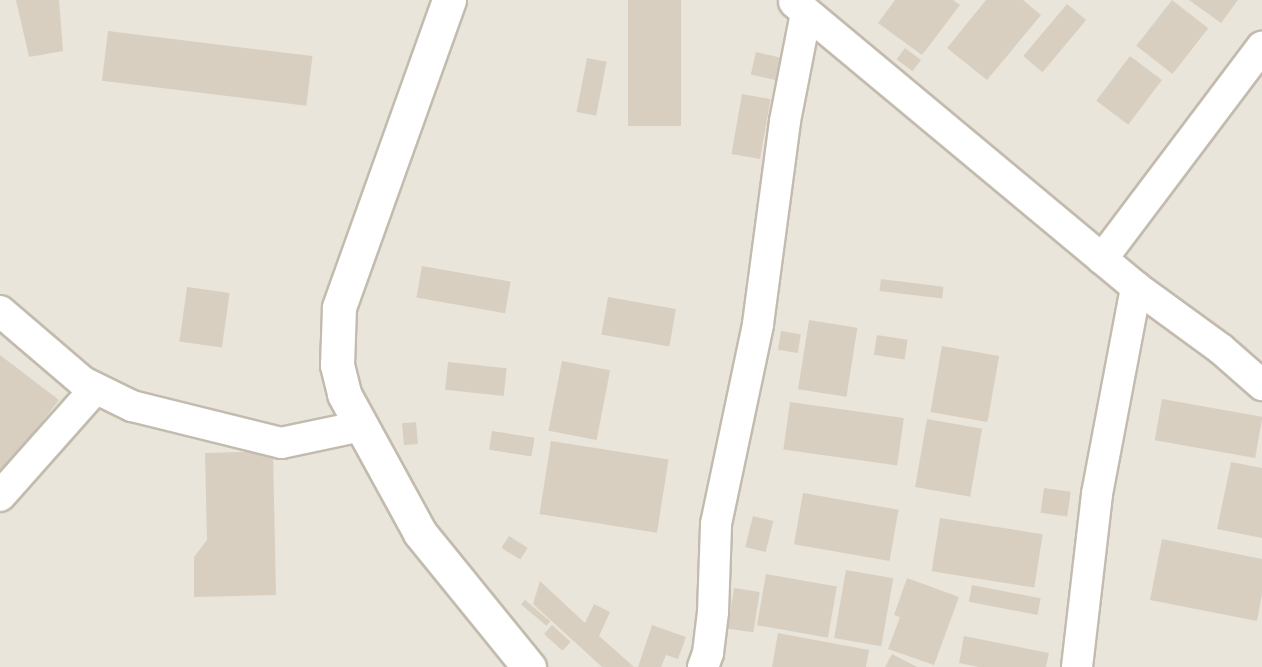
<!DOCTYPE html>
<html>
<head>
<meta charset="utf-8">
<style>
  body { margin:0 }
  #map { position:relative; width:1262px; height:667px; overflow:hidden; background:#f6f3ec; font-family:Mulish,sans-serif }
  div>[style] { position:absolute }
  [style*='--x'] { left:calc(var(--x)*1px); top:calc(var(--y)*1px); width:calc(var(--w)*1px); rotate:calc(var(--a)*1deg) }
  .residential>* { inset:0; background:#eae5da; transform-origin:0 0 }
  .building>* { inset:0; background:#d8cfc1; transform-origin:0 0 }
  .roads { filter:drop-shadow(2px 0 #c2bbae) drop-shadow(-2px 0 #c2bbae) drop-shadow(0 2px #c2bbae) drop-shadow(0 -2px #c2bbae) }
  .minor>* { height:30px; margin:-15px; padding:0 15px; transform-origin:15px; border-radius:15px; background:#fff }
  .tertiary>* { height:33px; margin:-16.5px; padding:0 16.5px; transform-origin:16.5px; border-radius:16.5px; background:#fff }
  span { translate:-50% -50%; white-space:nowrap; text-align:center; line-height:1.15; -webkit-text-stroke:5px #fff; paint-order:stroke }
</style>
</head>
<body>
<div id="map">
  <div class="residential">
    <i style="left:0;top:0;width:1262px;height:667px"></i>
  </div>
  <div class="building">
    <i style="clip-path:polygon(16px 0,59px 0,63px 51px,29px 57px)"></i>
    <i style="left:628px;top:0;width:53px;height:126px"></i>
    <i style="clip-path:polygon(895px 0,953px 0,960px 5px,922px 55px,878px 23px)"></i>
    <i style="clip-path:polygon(986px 0,1023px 0,1041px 15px,987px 80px,947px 48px)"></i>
    <i style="left:1172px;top:0;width:46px;height:58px;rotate:38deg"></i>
    <i style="clip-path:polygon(1189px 0,1238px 0,1221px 23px)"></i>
    <i style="left:1067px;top:4px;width:25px;height:68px;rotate:40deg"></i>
    <i style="left:108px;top:31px;width:206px;height:50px;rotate:7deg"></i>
    <i style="left:905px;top:48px;width:20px;height:14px;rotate:37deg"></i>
    <i style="left:756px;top:52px;width:26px;height:23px;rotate:13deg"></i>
    <i style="left:1130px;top:56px;width:40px;height:56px;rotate:37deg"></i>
    <i style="left:587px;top:58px;width:20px;height:55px;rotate:11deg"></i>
    <i style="left:742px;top:94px;width:29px;height:61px;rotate:10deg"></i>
    <i style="left:422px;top:266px;width:90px;height:32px;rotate:10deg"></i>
    <i style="left:881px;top:279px;width:63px;height:12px;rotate:7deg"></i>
    <i style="left:187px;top:287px;width:43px;height:55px;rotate:8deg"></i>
    <i style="left:608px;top:297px;width:69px;height:38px;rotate:10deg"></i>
    <i style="left:809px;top:320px;width:49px;height:70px;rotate:9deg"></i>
    <i style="left:781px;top:331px;width:20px;height:19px;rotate:9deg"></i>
    <i style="left:877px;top:335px;width:31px;height:20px;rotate:9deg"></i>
    <i style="left:942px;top:346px;width:58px;height:67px;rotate:10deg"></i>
    <i style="clip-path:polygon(0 355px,59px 400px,0 477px)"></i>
    <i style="left:562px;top:361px;width:49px;height:71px;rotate:11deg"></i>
    <i style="left:448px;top:362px;width:59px;height:28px;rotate:6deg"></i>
    <i style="left:1162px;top:399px;width:102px;height:42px;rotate:10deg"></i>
    <i style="left:790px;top:402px;width:115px;height:48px;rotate:8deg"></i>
    <i style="left:927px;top:419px;width:56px;height:69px;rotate:10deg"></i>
    <i style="left:416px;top:422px;width:22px;height:14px;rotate:85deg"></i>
    <i style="left:492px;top:431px;width:43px;height:19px;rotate:9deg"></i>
    <i style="left:551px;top:441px;width:119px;height:74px;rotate:9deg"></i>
    <i style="clip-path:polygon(273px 451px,276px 595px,194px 597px,194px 557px,207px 540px,205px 453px)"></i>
    <i style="clip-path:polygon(1231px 462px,1262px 468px,1262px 538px,1217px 529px)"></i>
    <i style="left:1044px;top:488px;width:27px;height:25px;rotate:8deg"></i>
    <i style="left:803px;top:493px;width:97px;height:52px;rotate:10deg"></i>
    <i style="left:753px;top:516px;width:21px;height:32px;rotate:14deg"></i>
    <i style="left:940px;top:518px;width:104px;height:54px;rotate:9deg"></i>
    <i style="left:509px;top:536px;width:22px;height:14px;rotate:32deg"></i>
    <i style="clip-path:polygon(1162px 539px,1262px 559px,1262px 594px,1257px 621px,1150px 600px)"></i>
    <i style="left:846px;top:570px;width:48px;height:69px;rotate:10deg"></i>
    <i style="left:766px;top:574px;width:72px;height:52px;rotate:10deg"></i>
    <i style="clip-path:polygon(907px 578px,959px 597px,934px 665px,888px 649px,900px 617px,894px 615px)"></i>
    <i style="clip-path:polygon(540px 581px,585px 623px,594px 604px,610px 612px,599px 636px,634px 667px,602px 667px,533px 604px)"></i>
    <i style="left:972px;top:585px;width:70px;height:17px;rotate:11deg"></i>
    <i style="left:734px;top:588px;width:26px;height:41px;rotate:9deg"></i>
    <i style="left:525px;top:600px;width:33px;height:6px;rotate:40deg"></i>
    <i style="left:552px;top:625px;width:25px;height:12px;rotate:42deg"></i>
    <i style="clip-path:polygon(652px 625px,686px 637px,678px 659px,666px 655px,661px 667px,638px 667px)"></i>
    <i style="clip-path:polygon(778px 633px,869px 650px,866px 667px,772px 667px)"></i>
    <i style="clip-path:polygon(964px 636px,1049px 653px,1046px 667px,979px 667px,959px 663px)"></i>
    <i style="clip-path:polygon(892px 654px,917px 667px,885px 667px)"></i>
  </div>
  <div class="roads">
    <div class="minor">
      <i style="--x:794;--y:2;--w:445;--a:39.8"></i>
      <i style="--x:1136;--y:287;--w:105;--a:36.1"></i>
      <i style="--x:1221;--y:349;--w:55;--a:41.3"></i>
      <i style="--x:1102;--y:259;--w:266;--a:-53"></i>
      <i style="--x:0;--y:311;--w:109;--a:40.5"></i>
      <i style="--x:83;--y:382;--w:55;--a:26.1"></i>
      <i style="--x:132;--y:406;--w:154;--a:13.9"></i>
      <i style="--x:281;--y:443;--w:83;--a:-11.9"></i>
      <i style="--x:0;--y:496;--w:143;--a:-48.4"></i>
      <i style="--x:703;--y:667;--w:15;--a:-70"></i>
      <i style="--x:708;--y:653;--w:41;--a:-83"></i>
      <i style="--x:713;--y:612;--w:88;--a:-88"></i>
      <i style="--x:716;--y:524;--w:204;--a:-78.1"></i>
      <i style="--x:758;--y:324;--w:205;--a:-82.4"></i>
      <i style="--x:785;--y:121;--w:110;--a:-79"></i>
      <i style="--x:1077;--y:667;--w:174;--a:-83.4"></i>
      <i style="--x:1097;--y:494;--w:211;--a:-79.3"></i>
    </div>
    <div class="tertiary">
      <i style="--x:449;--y:0;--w:327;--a:109.7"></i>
      <i style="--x:339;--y:308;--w:57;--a:92"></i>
      <i style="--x:337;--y:365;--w:30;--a:76"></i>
      <i style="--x:344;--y:394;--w:158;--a:61.3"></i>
      <i style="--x:420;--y:533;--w:173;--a:50.9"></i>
    </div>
  </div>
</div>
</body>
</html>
